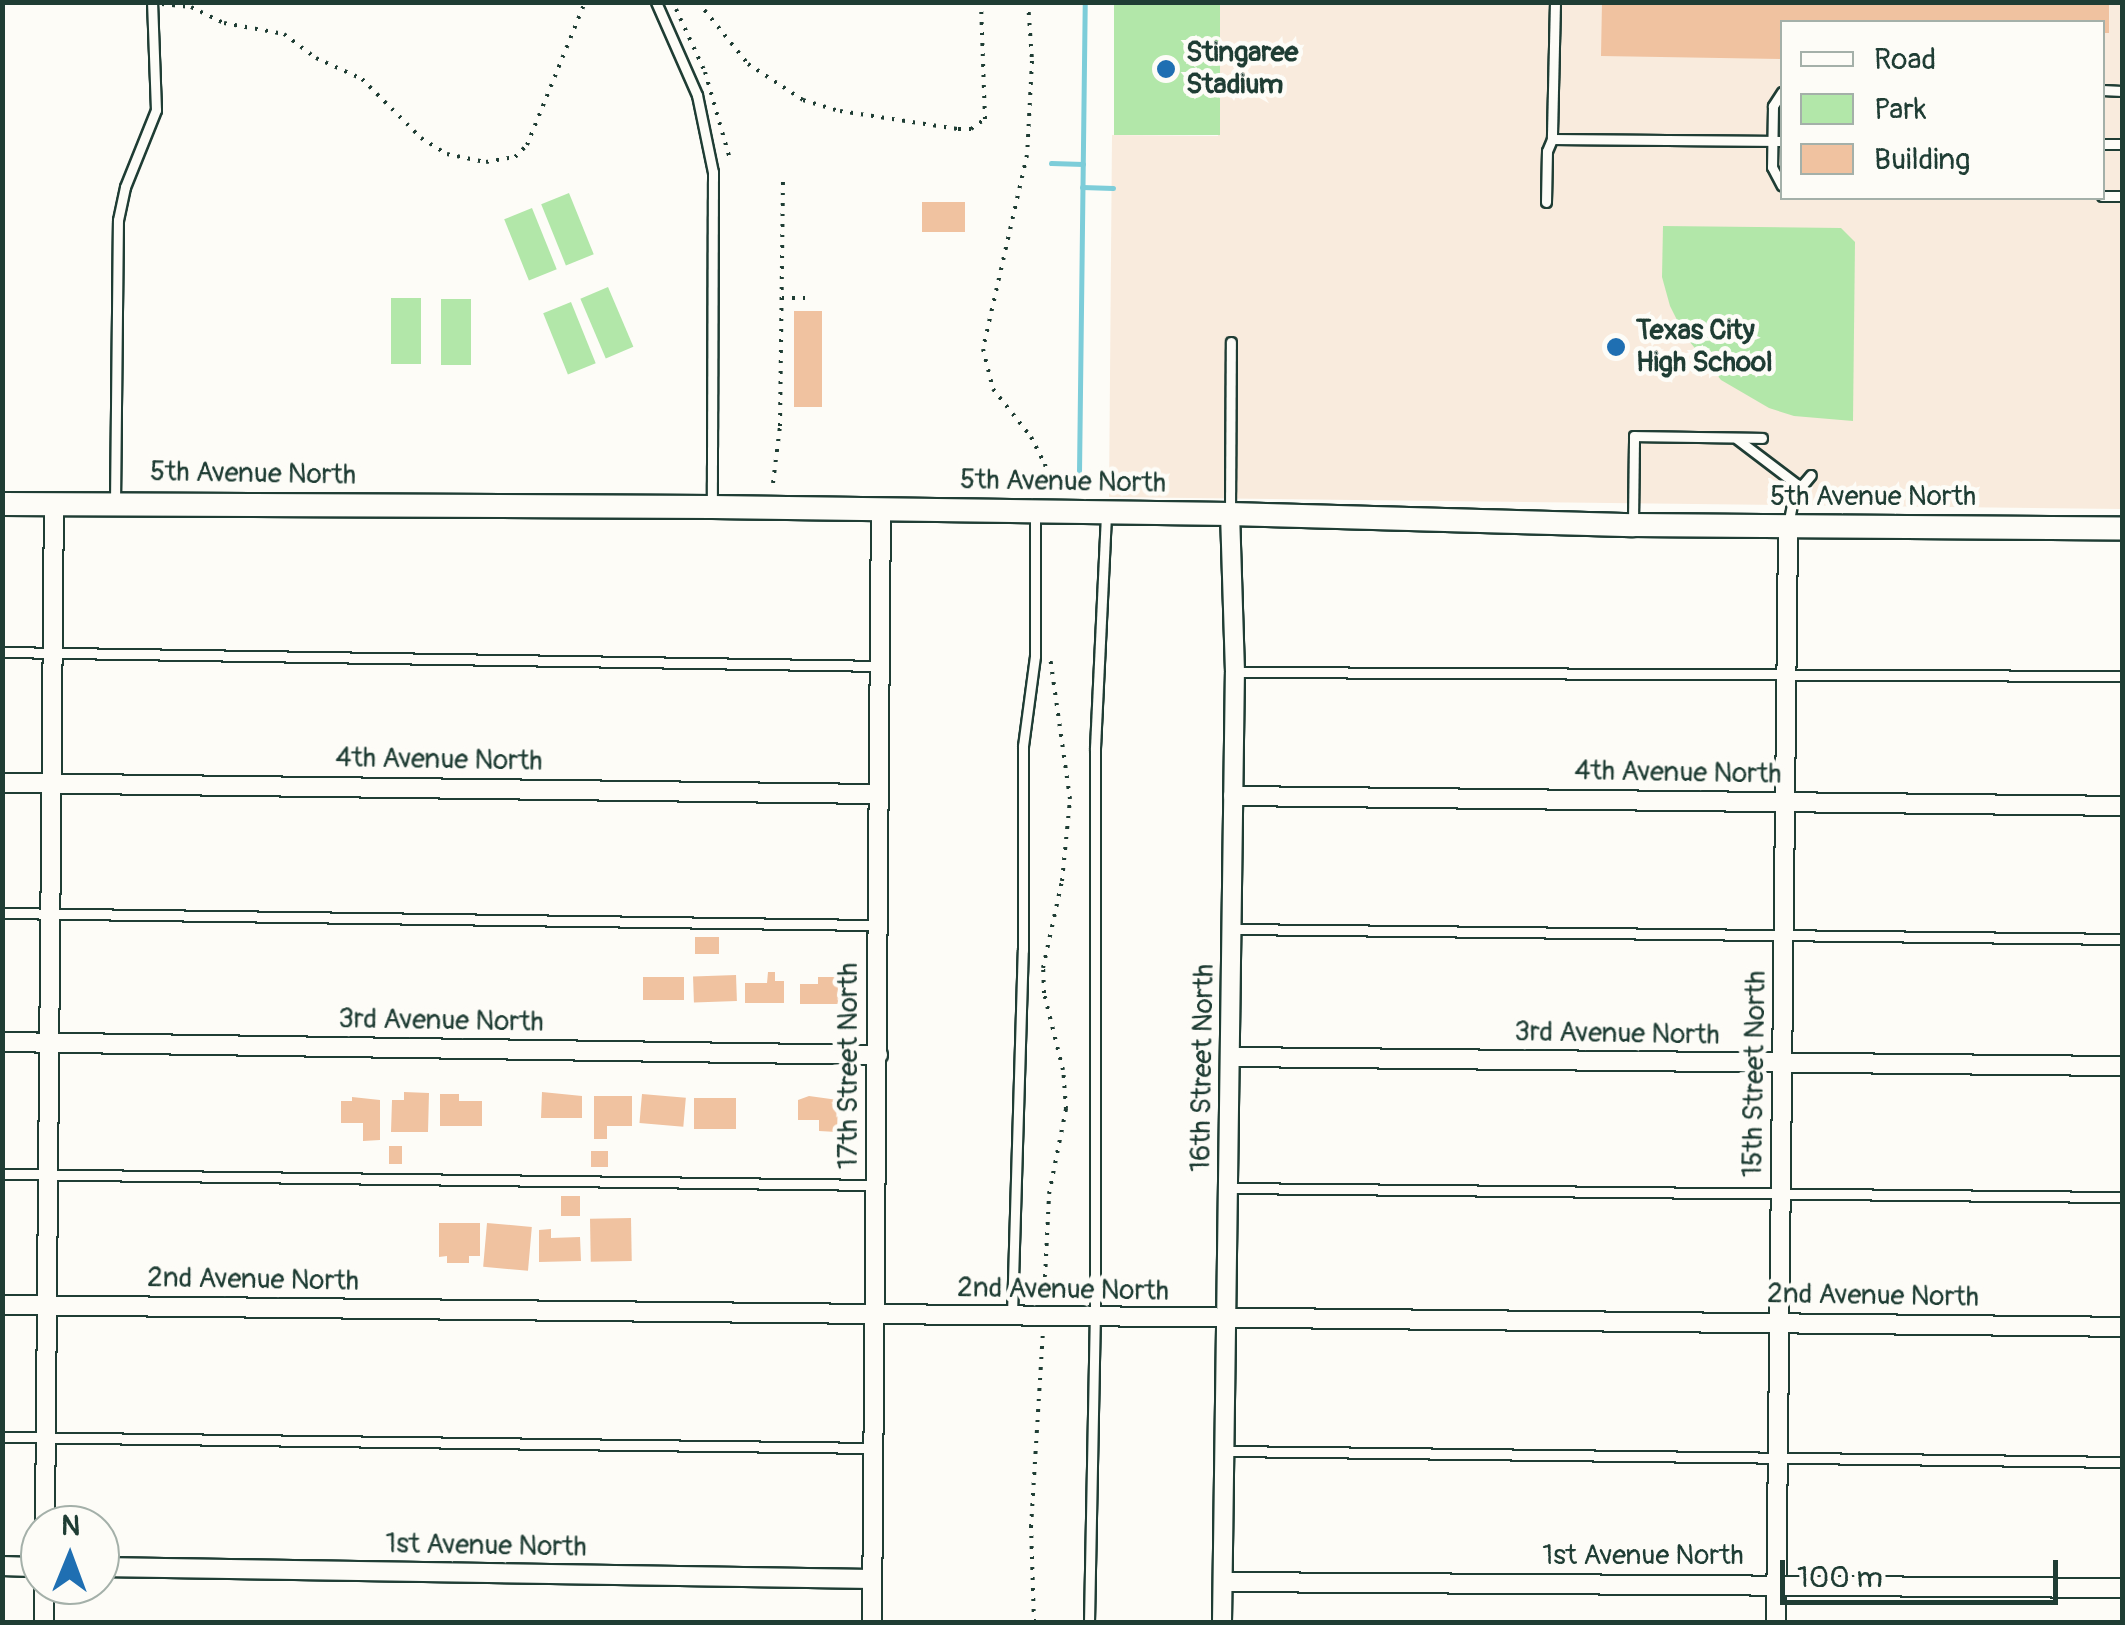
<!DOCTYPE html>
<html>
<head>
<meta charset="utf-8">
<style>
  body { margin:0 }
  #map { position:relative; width:2125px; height:1625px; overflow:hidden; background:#fdfcf7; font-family:Pangolin,sans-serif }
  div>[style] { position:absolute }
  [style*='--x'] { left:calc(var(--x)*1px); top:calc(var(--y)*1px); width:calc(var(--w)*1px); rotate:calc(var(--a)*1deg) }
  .built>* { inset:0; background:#f9ebdd }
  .green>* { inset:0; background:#b2e7a9; transform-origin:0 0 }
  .stream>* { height:5px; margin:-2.5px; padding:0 2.5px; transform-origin:2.5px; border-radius:2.5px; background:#7dcdd9 }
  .building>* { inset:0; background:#f0c2a0; transform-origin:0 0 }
  .path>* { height:4px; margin-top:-2px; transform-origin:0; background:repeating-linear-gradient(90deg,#1f3d34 0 2.5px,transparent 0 10.5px) }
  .roads { filter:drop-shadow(2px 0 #1f3d34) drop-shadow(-2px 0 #1f3d34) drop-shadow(0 2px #1f3d34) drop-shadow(0 -2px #1f3d34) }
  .service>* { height:9px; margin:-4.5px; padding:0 4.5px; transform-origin:4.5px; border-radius:4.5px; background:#fdfcf7 }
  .minor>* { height:18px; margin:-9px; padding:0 9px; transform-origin:9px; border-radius:9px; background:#fdfcf7 }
  .tertiary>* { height:22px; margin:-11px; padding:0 11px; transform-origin:11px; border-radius:11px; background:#fdfcf7 }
  .dots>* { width:28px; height:28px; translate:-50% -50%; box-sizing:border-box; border:5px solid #fdfcf7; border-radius:50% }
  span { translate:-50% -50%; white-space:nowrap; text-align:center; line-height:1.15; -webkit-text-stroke:9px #fdfcf7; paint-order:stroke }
  .poi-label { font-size:28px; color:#1f3d34; font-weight:700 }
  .left { translate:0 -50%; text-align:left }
  .street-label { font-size:28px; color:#1f3d34 }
  .frame { position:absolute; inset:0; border:5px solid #1f3d34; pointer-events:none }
  .legend { position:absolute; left:1780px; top:20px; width:325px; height:180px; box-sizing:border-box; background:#fdfcf7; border:2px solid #a4b0a9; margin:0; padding:12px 18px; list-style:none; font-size:30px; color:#1f3d34 }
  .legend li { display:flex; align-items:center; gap:20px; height:50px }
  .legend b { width:50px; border:2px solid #a4b0a9 }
  .north { position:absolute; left:20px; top:1505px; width:100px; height:100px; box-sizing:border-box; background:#fdfcf7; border:2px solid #a4b0a9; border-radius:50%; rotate:1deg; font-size:28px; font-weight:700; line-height:40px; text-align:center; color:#1f3d34 }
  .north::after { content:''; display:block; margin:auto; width:35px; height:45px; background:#1f6fb2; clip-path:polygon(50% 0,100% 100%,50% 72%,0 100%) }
  .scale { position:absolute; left:1780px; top:1560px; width:278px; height:45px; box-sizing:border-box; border:5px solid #1f3d34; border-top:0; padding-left:12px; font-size:30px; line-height:35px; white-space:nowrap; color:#1f3d34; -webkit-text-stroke:8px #fdfcf7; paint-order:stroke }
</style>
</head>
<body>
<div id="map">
  <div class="built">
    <i style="clip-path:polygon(evenodd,1220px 3px,2122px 3px,2122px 509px,1109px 497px,1112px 135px,1218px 136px,1220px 3px,1782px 22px,2102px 22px,2102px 198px,1782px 198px,1782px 22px)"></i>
  </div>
  <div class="green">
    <i style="left:1114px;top:3px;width:106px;height:132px"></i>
    <i style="left:569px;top:193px;width:66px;height:30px;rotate:68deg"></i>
    <i style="left:532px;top:208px;width:66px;height:30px;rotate:68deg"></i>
    <i style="clip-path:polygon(1663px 226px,1841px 228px,1855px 242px,1853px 421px,1794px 416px,1769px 408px,1721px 380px,1685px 336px,1670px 306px,1662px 277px)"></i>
    <i style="left:608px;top:287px;width:65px;height:30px;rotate:67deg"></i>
    <i style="left:391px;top:298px;width:30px;height:66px"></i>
    <i style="left:441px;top:299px;width:30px;height:66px"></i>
    <i style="left:571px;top:302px;width:66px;height:30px;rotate:68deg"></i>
  </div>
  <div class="stream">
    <i style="--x:1051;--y:163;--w:32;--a:2"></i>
    <i style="--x:1082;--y:187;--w:31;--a:2"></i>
    <i style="--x:1079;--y:473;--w:471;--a:-89.3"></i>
  </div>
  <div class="building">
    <i style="clip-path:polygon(1602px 2px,2109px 2px,2109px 33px,2102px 33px,2102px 22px,1782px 22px,1782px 59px,1601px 56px)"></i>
    <i style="left:922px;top:202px;width:43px;height:30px"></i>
    <i style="left:794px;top:311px;width:28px;height:96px"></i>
    <i style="left:695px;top:937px;width:24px;height:17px"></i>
    <i style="clip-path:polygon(768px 972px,775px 972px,775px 981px,784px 981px,784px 1003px,745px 1003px,745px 983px,767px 983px)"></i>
    <i style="left:736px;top:975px;width:26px;height:43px;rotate:88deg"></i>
    <i style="left:684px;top:977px;width:23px;height:41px;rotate:90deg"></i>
    <i style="clip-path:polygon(818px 977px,842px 977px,843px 1004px,800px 1004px,800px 984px,818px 984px)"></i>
    <i style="clip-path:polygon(404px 1092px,429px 1093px,428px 1132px,391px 1132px,392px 1100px,404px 1100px)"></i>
    <i style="clip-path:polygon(542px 1092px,582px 1096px,582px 1118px,541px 1118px)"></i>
    <i style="clip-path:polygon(440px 1094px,459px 1094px,459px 1101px,482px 1101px,482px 1126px,440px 1126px)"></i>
    <i style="left:642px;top:1094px;width:44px;height:29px;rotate:5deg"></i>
    <i style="clip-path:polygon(594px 1096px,632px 1096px,632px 1126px,607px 1126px,607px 1139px,594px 1139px)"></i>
    <i style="clip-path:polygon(809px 1096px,838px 1100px,837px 1132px,819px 1131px,819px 1120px,798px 1120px,798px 1100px)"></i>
    <i style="clip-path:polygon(352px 1097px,380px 1100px,380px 1140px,363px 1141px,363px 1123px,341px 1123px,341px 1101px,352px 1101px)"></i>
    <i style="left:694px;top:1098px;width:42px;height:31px"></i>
    <i style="left:402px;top:1146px;width:18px;height:13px;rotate:90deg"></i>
    <i style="left:591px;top:1151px;width:17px;height:16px"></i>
    <i style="left:561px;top:1196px;width:19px;height:20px"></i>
    <i style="left:631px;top:1218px;width:43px;height:41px;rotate:89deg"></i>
    <i style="clip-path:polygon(439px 1223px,480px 1223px,480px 1256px,469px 1256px,469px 1263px,447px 1263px,447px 1256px,439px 1257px)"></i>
    <i style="left:487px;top:1223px;width:45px;height:44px;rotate:5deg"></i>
    <i style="clip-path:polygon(551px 1229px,551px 1238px,580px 1237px,581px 1261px,539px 1262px,539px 1230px)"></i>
  </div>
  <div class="path">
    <i style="--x:698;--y:2;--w:80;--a:51.1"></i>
    <i style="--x:748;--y:64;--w:66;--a:33.2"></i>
    <i style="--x:803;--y:100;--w:39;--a:17"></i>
    <i style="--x:840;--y:111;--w:119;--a:8.7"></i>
    <i style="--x:958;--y:129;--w:13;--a:0"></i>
    <i style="--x:971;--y:129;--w:17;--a:-36"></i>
    <i style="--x:985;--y:119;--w:117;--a:-92"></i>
    <i style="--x:1028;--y:2;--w:59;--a:86.1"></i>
    <i style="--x:1032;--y:61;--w:94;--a:93"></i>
    <i style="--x:1027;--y:155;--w:199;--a:102.8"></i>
    <i style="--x:983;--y:349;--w:41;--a:76"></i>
    <i style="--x:993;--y:389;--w:61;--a:51.6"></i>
    <i style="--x:1031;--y:437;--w:30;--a:63"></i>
    <i style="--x:1045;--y:464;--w:28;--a:80"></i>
    <i style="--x:162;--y:4;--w:29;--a:6"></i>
    <i style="--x:191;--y:7;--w:37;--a:26"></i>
    <i style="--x:224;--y:23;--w:61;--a:10.4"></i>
    <i style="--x:284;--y:34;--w:40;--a:37"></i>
    <i style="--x:316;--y:58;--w:51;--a:24.5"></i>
    <i style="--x:362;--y:79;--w:83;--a:45"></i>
    <i style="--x:421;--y:138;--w:31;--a:32"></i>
    <i style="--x:447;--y:154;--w:40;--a:12"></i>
    <i style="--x:486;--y:162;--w:29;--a:-10"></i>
    <i style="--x:515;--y:157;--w:17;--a:-45"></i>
    <i style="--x:527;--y:145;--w:154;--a:-67.9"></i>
    <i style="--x:676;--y:9;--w:69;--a:65.3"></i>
    <i style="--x:705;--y:72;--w:91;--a:74"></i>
    <i style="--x:782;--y:298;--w:26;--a:0"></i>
    <i style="--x:773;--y:483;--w:57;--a:-83"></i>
    <i style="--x:780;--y:426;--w:245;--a:-89.3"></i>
    <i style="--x:1044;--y:1298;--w:104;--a:-87.2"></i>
    <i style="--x:1049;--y:1194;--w:87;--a:-78.7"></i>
    <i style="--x:1066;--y:1109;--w:39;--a:-94"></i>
    <i style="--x:1063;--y:1070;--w:79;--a:-103.9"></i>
    <i style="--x:1044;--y:993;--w:25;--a:-92"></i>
    <i style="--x:1043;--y:968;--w:89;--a:-77.7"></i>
    <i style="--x:1062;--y:881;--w:82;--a:-84.4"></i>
    <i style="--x:1070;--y:799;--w:143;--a:-98"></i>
    <i style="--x:1034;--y:1622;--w:95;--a:-91.8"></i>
    <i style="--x:1031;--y:1527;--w:194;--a:-86.5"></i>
  </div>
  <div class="roads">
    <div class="service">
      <i style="--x:656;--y:2;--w:102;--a:66.2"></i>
      <i style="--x:697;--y:95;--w:79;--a:78.3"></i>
      <i style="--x:713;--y:172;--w:332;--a:90.2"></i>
      <i style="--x:1555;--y:2;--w:137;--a:91.3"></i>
      <i style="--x:1552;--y:139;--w:230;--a:0.5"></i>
      <i style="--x:2102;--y:90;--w:20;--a:3"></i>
      <i style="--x:1782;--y:92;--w:17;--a:123"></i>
      <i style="--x:1773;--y:106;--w:61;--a:90.9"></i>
      <i style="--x:1772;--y:167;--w:21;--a:62"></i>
      <i style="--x:2102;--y:144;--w:20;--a:0"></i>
      <i style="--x:2102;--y:196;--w:20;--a:0"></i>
      <i style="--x:1546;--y:202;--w:51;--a:-88.9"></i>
      <i style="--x:1547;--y:151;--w:13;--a:-67"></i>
      <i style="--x:1737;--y:439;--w:78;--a:37.2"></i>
      <i style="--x:115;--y:503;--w:283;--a:-89.4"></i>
      <i style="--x:118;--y:220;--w:34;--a:-78"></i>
      <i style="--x:125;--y:187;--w:83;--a:-68.1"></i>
      <i style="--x:156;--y:110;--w:108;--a:-92.1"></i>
      <i style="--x:1230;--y:511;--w:169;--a:-89.7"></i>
      <i style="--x:1633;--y:522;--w:86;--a:-89.3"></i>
      <i style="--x:1634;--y:436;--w:128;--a:0.9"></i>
      <i style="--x:1788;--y:525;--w:31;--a:-79"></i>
      <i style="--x:1794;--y:495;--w:26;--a:-50"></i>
      <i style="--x:2;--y:652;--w:878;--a:0.91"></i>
      <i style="--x:1235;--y:672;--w:887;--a:0.26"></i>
      <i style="--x:2;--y:913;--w:875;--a:0.79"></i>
      <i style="--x:1232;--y:929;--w:890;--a:0.64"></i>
      <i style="--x:2;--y:1174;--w:873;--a:0.72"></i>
      <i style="--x:1229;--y:1188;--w:893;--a:0.58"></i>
      <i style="--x:1012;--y:1314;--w:364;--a:-88.3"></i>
      <i style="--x:1023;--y:950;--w:204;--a:-90"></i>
      <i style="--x:1023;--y:746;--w:91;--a:-82.4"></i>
      <i style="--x:1035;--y:656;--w:144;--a:-90"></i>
      <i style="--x:2;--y:1437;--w:871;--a:0.72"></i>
      <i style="--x:1225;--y:1451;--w:897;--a:0.7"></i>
      <i style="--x:1089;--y:1622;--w:304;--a:-88.9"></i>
      <i style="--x:1095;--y:1318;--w:570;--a:-90"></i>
      <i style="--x:1095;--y:748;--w:233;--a:-87.3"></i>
    </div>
    <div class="minor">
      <i style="--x:2;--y:783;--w:874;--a:0.72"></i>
      <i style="--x:1233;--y:796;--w:889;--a:0.64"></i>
      <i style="--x:2;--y:1042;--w:876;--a:0.85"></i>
      <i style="--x:1231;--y:1057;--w:891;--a:0.58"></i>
      <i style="--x:2;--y:1305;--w:2120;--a:0.59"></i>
      <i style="--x:45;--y:1525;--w:1022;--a:-89.5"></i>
      <i style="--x:2;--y:1566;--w:38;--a:2"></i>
      <i style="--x:100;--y:1567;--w:772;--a:0.89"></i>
      <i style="--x:1223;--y:1582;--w:899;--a:0.38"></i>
      <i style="--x:44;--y:1585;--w:37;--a:90"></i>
      <i style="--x:872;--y:1622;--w:1111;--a:-89.54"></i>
      <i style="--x:1222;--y:1622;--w:950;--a:-89.22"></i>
      <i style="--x:1235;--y:672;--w:158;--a:-91.8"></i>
      <i style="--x:1776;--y:1622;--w:1096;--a:-89.37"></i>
    </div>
    <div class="tertiary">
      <i style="--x:2;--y:504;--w:710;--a:0.24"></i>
      <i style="--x:712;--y:507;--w:518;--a:0.77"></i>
      <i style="--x:1230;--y:514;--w:403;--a:1.6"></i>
      <i style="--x:1633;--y:525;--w:489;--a:0.4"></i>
    </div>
  </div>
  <div class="dots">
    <i style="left:1166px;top:69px;background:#1f6fb2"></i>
    <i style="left:1616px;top:347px;background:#1f6fb2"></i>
  </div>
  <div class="poi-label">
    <span class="left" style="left:1186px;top:69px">Stingaree<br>Stadium</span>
    <span class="left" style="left:1636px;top:347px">Texas City<br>High School</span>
  </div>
  <div class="street-label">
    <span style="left:253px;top:474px;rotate:1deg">5th Avenue North</span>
    <span style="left:1063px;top:482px;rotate:1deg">5th Avenue North</span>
    <span style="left:1873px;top:497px">5th Avenue North</span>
    <span style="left:439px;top:760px;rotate:1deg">4th Avenue North</span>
    <span style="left:1678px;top:773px;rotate:1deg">4th Avenue North</span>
    <span style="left:441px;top:1021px;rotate:1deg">3rd Avenue North</span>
    <span style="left:1617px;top:1034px;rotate:1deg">3rd Avenue North</span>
    <span style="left:849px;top:1066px;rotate:-90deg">17th Street North</span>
    <span style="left:1203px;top:1068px;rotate:-89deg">16th Street North</span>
    <span style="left:1755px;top:1074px;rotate:-89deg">15th Street North</span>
    <span style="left:253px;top:1280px;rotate:1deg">2nd Avenue North</span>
    <span style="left:1063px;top:1290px;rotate:1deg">2nd Avenue North</span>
    <span style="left:1873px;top:1296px;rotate:1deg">2nd Avenue North</span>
    <span style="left:486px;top:1546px;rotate:1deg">1st Avenue North</span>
    <span style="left:1643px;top:1556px">1st Avenue North</span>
  </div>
  <div class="frame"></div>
  <ul class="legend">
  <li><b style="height:12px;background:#fdfcf7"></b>Road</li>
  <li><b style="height:28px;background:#b2e7a9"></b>Park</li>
  <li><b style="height:28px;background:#f0c2a0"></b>Building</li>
  </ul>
  <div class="north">N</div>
  <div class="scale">100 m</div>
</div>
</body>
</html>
